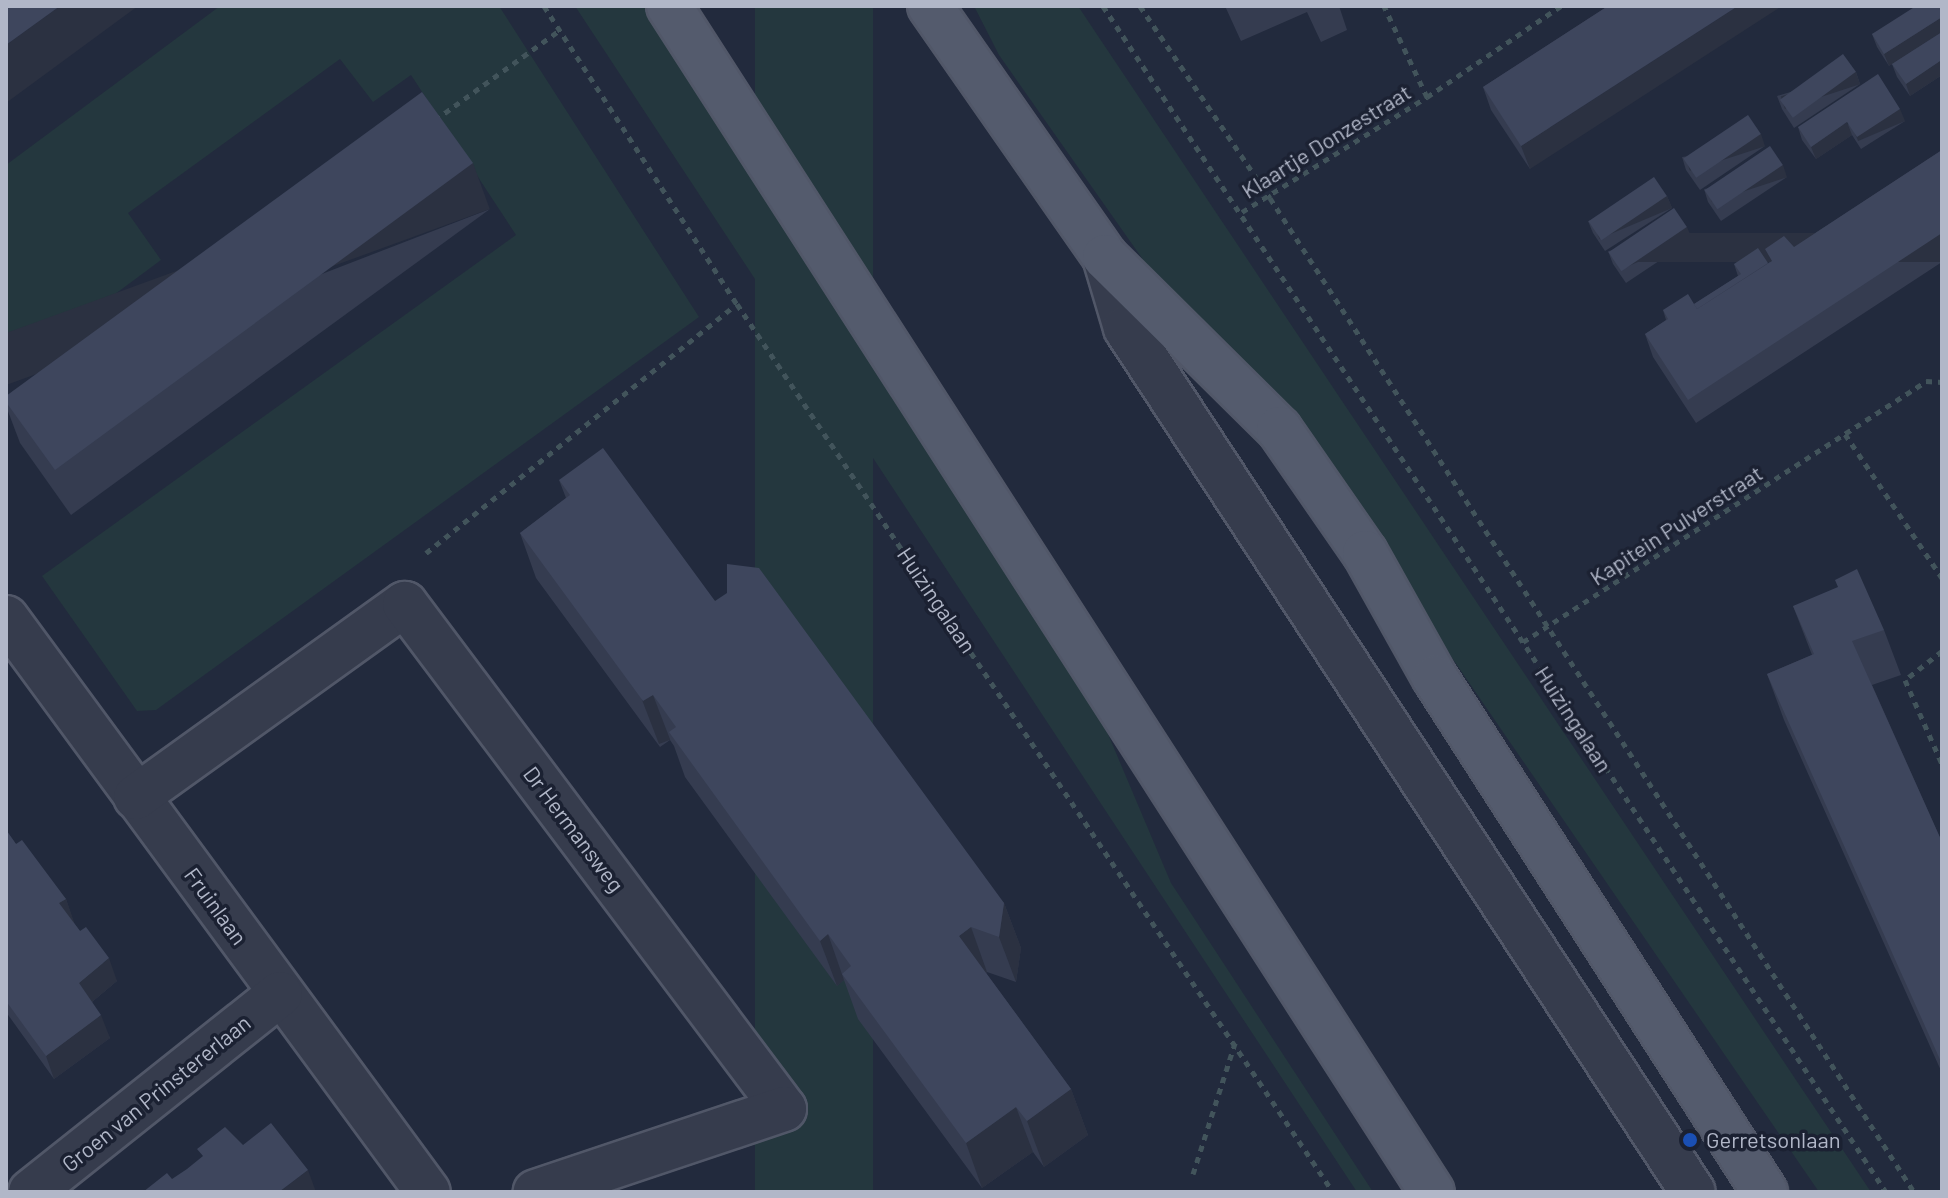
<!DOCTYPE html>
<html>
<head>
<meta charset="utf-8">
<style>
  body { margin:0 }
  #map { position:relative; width:1948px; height:1198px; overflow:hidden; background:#222a3d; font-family:Barlow,sans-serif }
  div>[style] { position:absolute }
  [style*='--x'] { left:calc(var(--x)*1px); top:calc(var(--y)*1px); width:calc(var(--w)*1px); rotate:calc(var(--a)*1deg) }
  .green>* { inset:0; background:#24373e; transform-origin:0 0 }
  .path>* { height:5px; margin-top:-2.5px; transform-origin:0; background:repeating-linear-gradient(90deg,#42545b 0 6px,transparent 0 12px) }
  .roads { filter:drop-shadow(2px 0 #515768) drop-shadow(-2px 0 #515768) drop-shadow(0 2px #515768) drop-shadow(0 -2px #515768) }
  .minor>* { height:44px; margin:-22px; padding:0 22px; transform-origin:22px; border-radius:22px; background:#363c4d }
  .major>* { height:44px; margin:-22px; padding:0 22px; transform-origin:22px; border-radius:22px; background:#545b6d }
  .wall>* { inset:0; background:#353c50 }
  .shaded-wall>* { inset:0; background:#2b3141; transform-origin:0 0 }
  .building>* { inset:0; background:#3e465d; transform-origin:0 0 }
  .dots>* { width:22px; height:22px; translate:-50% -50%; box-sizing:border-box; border:4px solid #1b2132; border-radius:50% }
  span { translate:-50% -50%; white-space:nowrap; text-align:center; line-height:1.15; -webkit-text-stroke:7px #1b2132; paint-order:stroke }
  .street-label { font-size:22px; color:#b1b7c8 }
  .poi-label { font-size:22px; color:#b1b7c8 }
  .left { translate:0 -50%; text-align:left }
  .frame { position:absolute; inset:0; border:8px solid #b1b7c8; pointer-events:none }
</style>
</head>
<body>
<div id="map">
  <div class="green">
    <i style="clip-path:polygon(220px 6px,499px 6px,699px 317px,156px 710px,137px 711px,42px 576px,516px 235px,411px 75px,373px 102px,340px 59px,128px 213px,161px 260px,6px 375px,6px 165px)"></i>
    <i style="clip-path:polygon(575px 6px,648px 6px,1078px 663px,1171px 883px,1373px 1192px,1357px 1192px)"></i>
    <i style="left:755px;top:6px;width:118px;height:1421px"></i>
    <i style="clip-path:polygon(974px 6px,1078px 6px,1871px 1192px,1819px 1192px,1290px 422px,1144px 261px,999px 55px)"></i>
  </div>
  <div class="path">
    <i style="--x:544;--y:6;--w:355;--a:57.1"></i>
    <i style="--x:737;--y:304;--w:1069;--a:56.13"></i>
    <i style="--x:1103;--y:6;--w:1421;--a:56.57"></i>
    <i style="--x:1140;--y:6;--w:232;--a:55.9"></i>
    <i style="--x:1270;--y:198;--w:1184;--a:57.06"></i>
    <i style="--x:1427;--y:97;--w:162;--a:-34.2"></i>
    <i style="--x:435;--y:120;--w:154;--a:-35.8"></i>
    <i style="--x:1242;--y:212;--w:218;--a:-31.9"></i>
    <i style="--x:1427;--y:97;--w:101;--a:-115.3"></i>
    <i style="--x:1845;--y:434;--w:174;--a:56"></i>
    <i style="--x:426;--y:553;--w:398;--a:-38.7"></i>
    <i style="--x:1523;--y:642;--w:480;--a:-32.9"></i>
    <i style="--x:1926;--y:381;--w:16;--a:4"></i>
    <i style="--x:1942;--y:651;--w:47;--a:141.9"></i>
    <i style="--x:1905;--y:680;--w:92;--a:66.2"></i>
    <i style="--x:1193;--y:1174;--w:138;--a:-72.2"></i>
  </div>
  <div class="roads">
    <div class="minor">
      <i style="--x:1105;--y:257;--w:74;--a:73.5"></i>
      <i style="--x:1126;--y:328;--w:1033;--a:56.73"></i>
      <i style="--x:6;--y:618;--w:712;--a:53.68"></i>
      <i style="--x:136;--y:797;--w:331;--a:-35.7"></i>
      <i style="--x:405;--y:604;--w:631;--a:53.11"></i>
      <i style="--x:784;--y:1109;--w:262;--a:161.5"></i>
      <i style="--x:31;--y:1192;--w:318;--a:-38.5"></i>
    </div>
    <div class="major">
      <i style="--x:669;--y:6;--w:1410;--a:57.25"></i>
      <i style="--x:930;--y:6;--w:306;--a:55.1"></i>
      <i style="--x:1105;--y:257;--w:245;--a:44.7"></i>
      <i style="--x:1279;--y:429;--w:151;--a:55.3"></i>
      <i style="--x:1365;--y:553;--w:143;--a:60.8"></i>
      <i style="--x:1435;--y:678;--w:611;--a:57.3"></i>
    </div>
  </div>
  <div class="wall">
    <i style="clip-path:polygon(1225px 6px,1339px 6px,1347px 30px,1321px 42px,1307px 12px,1241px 41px)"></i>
    <i style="clip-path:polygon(1608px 6px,1530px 169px,1491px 110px,1483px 87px)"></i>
    <i style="clip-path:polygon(1942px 6px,1942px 75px,1910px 96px,1897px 77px,1892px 64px,1941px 32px,1889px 66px,1877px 47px,1872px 34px)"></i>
    <i style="clip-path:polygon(1856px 72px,1860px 84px,1794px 128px,1782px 109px,1777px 96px)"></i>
    <i style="clip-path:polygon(1905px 121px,1861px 149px,1852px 135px,1816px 159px,1802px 140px,1798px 127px)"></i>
    <i style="clip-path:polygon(1765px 146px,1700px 190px,1686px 170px,1682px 157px)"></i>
    <i style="clip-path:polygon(1942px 150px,1942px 262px,1696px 423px,1653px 357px,1645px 334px,1666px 320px,1663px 310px,1694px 304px,1738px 276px,1734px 264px,1768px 263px,1770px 262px,1765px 249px,1794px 247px)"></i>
    <i style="clip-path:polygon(1787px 177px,1721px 221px,1708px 202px,1704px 189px)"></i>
    <i style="clip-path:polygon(1667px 196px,1672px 208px,1605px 251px,1593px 233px,1588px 221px)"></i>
    <i style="clip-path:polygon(490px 209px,71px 515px,20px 443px,6px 406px,6px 396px)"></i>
    <i style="clip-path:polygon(1692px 239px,1626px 283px,1613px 264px,1608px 251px)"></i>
    <i style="clip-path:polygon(559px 480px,715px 601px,1004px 903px,1021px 948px,1016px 982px,987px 972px,986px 973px,1071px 1089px,1088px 1135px,1044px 1167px,1033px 1152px,982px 1188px,858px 1019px,844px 980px,837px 986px,685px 777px,674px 746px,670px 740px,660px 747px,536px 578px,520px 533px,566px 498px)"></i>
    <i style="clip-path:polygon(1793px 606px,1884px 630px,1901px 675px,1872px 685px,1942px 842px,1942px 1073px,1784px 720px,1767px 674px,1812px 655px)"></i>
    <i style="clip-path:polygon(6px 827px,7px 831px,16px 844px,66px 899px,74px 923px,117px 981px,92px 1002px,110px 1038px,54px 1079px,6px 1012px)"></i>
  </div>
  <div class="shaded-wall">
    <i style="clip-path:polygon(60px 6px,138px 6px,6px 103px,6px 45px)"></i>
    <i style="clip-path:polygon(1738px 6px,1782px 6px,1530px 169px,1521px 146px)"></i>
    <i style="clip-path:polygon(1942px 17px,1942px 32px,1889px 66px,1884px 54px)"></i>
    <i style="clip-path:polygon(1940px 61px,1942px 68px,1942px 75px,1910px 96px,1906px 84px)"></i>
    <i style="left:1856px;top:72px;width:13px;height:79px;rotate:72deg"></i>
    <i style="left:1900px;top:109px;width:13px;height:51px;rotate:67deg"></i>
    <i style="clip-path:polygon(1847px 122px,1852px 135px,1816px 159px,1811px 147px)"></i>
    <i style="left:1761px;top:134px;width:13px;height:79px;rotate:72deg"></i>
    <i style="left:473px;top:163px;width:49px;height:519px;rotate:70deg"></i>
    <i style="left:1783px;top:165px;width:13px;height:79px;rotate:72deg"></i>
    <i style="left:1667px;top:196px;width:13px;height:79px;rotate:67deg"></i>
    <i style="left:1687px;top:227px;width:13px;height:78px;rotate:67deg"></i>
    <i style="left:1942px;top:233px;width:29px;height:304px;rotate:90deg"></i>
    <i style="left:653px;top:695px;width:48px;height:12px;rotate:69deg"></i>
    <i style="clip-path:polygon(66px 899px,74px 922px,68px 926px,59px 903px)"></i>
    <i style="clip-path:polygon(1004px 903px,1021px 948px,1016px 982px,999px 937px)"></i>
    <i style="clip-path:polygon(971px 927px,987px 972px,976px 981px,959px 936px)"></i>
    <i style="clip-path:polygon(828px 934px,844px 980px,837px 986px,820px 941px)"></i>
    <i style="clip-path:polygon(109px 958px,117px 981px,87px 1006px,79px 983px)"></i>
    <i style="clip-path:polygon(101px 1015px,110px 1038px,54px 1079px,46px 1056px)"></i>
    <i style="clip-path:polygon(1071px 1089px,1088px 1135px,1044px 1167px,1027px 1121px)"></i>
    <i style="clip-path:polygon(1016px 1107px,1033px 1152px,982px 1188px,966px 1143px)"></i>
    <i style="clip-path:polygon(308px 1170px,316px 1192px,279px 1192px)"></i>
  </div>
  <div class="building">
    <i style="clip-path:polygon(6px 6px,60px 6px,6px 45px)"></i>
    <i style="clip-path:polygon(1608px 6px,1738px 6px,1521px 146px,1483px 87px)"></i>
    <i style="clip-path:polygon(1916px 6px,1942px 6px,1942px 17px,1884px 54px,1872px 34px)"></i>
    <i style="clip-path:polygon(1942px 32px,1942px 65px,1940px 61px,1906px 84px,1892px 64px)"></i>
    <i style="left:1843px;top:54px;width:22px;height:78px;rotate:54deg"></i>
    <i style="clip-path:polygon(1878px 74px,1900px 109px,1857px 137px,1847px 122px,1811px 147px,1798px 127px)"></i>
    <i style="clip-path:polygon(422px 92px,473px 163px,55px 470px,6px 402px,6px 396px)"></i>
    <i style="left:1748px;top:115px;width:23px;height:78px;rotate:56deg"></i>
    <i style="left:1770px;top:146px;width:23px;height:79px;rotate:56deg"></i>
    <i style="clip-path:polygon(1942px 150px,1942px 233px,1688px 400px,1645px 334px,1668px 319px,1663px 310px,1688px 294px,1697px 309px,1772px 261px,1765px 249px,1784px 236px,1794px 247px)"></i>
    <i style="left:1654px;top:177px;width:23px;height:79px;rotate:56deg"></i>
    <i style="left:1674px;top:208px;width:23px;height:79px;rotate:56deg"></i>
    <i style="clip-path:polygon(1758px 248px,1768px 263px,1697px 309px,1694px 304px,1741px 274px,1734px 264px)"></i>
    <i style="clip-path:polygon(603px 448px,715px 601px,727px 593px,727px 564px,759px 568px,1004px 903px,999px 937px,971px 927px,959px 936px,1071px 1089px,1027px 1121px,1016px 1107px,966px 1143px,842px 974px,851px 966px,828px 934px,820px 941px,669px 732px,676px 727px,653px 695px,643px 701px,520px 533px,570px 495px,559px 480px)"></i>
    <i style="clip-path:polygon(1857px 569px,1884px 630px,1852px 641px,1942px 842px,1942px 1064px,1767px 674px,1814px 654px,1793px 606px,1838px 587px,1835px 580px)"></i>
    <i style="clip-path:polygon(6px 830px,16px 844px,22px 840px,66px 899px,59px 903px,80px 931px,86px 927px,109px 958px,79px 983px,101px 1015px,46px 1056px,6px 1001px,6px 965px,8px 964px,6px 961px)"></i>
    <i style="clip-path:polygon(271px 1123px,308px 1170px,279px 1192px,143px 1192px,167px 1173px,172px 1179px,187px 1169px,203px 1156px,197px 1149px,225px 1127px,243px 1145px)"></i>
  </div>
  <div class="dots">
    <i style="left:1690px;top:1140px;background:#1a4fb4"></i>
  </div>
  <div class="street-label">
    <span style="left:1326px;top:141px;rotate:-32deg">Klaartje Donzestraat</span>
    <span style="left:1676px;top:525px;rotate:-33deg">Kapitein Pulverstraat</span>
    <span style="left:937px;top:600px;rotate:56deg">Huizingalaan</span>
    <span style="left:1574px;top:719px;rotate:57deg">Huizingalaan</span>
    <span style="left:574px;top:829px;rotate:53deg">Dr Hermansweg</span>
    <span style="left:216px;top:906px;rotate:54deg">Fruinlaan</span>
    <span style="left:156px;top:1093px;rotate:-39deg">Groen van Prinstererlaan</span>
  </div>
  <div class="poi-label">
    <span class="left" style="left:1706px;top:1140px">Gerretsonlaan</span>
  </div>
  <div class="frame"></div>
</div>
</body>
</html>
